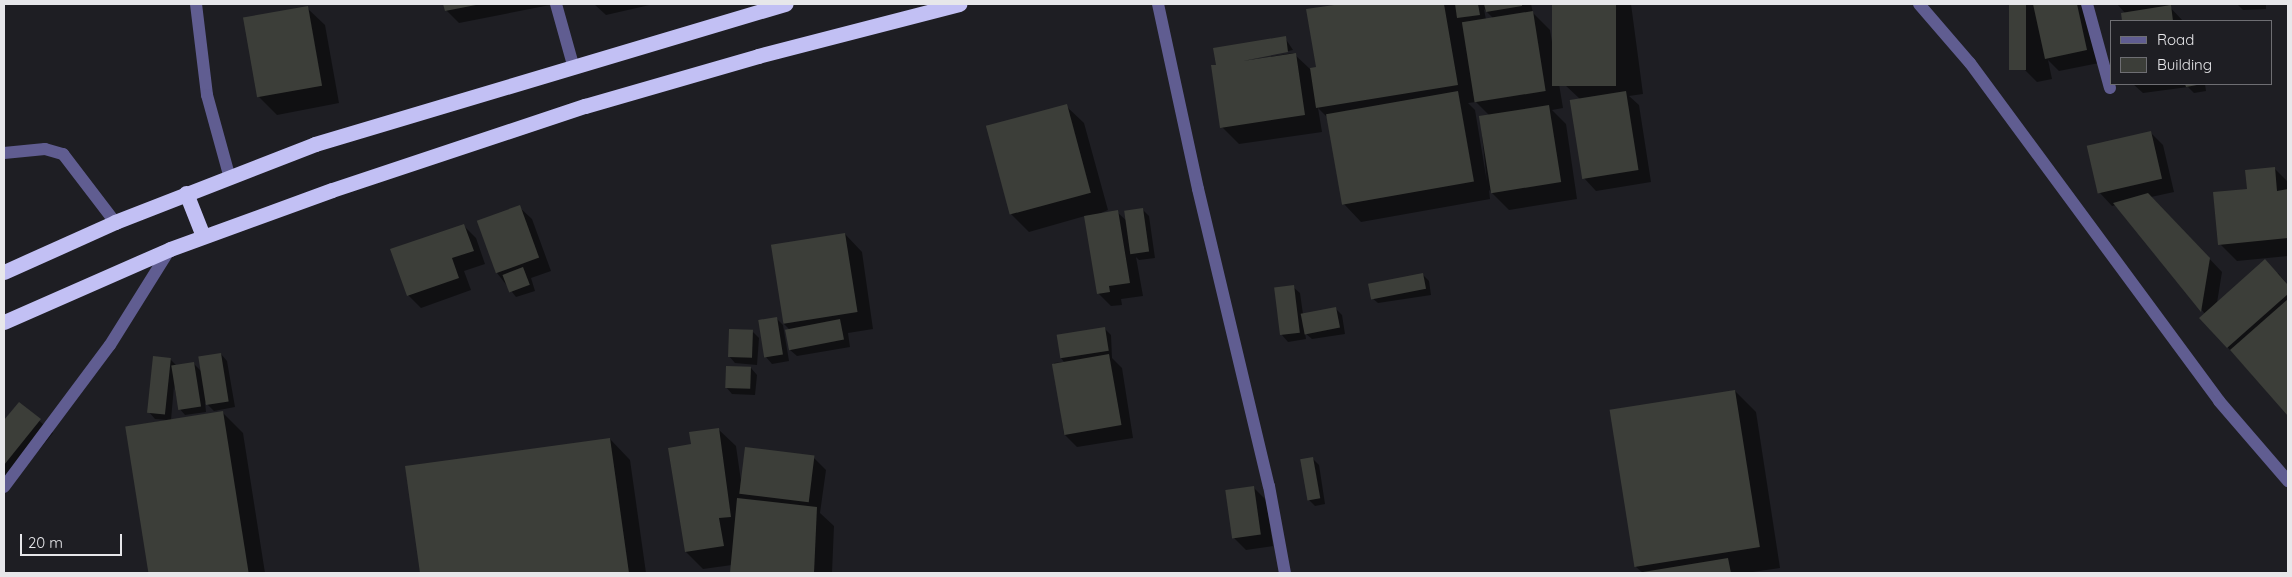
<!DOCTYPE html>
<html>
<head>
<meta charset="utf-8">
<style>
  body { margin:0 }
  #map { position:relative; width:2292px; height:577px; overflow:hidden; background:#1e1e23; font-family:Quicksand,sans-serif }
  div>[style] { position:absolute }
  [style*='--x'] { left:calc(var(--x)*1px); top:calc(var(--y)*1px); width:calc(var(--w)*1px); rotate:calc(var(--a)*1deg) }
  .shadow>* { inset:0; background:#0007 }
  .building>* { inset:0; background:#3c3e39; transform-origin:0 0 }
  .lane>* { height:12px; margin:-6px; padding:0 6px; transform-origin:6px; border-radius:6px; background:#605d91 }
  .street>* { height:12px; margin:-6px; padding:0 6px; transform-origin:6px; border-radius:6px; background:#605d91 }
  .highway>* { height:15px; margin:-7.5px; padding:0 7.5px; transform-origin:7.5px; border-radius:7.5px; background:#c2c0f4 }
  span { translate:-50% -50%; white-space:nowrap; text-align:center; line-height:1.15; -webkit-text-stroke:4px #1e1e23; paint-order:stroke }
  .frame { position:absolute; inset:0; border:5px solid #e7e7ea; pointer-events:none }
  .legend { position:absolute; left:2110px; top:20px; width:162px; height:65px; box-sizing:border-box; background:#1e1e23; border:1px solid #6e6e73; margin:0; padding:6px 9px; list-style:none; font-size:15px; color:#e7e7ea }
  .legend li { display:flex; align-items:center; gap:10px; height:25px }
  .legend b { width:25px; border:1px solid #6e6e73 }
  .scale { position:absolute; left:20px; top:534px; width:102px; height:22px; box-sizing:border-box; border:2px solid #e7e7ea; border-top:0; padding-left:6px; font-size:15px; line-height:18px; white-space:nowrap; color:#e7e7ea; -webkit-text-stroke:4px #1e1e23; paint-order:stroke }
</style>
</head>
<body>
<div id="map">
  <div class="shadow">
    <i style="clip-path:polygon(445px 4px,550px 4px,550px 5px,459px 23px,446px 10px)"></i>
    <i style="clip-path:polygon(594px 4px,654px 4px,606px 15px)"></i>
    <i style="clip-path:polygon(evenodd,1349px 4px,1531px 4px,1533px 13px,1550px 30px,1563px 108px,1552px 110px,1566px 124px,1577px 199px,1509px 210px,1489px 190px,1490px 199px,1361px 222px,1344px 204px,1329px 119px,1318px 108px,1322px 132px,1239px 144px,1222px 127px,1213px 66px,1219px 65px,1215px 49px,1285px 38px,1293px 50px,1221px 65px,1293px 53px,1310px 69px,1317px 68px,1308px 11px,1349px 4px,1484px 9px,1494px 19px,1486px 20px,1484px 9px,1349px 4px,1476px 102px,1490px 116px,1480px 117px,1487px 182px,1475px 110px,1468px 103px,1476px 102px)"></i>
    <i style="clip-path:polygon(1553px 4px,1631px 4px,1643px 94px,1629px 96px,1639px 105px,1651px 182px,1596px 191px,1584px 178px,1580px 99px,1565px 85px)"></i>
    <i style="clip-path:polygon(2010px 4px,2086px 4px,2099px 63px,2059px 71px,2048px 60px,2052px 79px,2037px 82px,2024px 69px)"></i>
    <i style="clip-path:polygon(2117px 4px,2167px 4px,2183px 21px,2123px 21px,2122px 14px,2125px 13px)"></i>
    <i style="clip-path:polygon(2237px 4px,2266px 4px,2266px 9px,2243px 10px)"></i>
    <i style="clip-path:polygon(307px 8px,325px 25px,339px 103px,277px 115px,259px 97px)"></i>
    <i style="clip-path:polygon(2133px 84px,2205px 84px,2206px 91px,2194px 93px,2188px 87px,2143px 93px)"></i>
    <i style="clip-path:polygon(1066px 106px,1084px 123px,1108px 210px,1094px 216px,1117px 212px,1128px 222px,1142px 209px,1149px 216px,1155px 258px,1139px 260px,1136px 257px,1143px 296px,1121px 299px,1122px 305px,1111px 306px,1098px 293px,1085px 216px,1029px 232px,1011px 214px)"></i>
    <i style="clip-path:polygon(2150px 132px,2163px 145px,2174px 192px,2151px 197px,2222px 272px,2217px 303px,2278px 273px,2288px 285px,2288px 414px,2201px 318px,2205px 314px,2116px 205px,2112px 206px,2100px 193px)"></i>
    <i style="clip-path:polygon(2274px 168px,2288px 182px,2288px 256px,2237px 261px,2220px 244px,2248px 190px)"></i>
    <i style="clip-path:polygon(519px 207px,532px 219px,551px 271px,531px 278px,535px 291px,516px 297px,497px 273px)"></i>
    <i style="clip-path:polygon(463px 225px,476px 238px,485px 264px,464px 271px,471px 290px,421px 308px,408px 295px)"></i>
    <i style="clip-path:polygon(845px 234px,862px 252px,873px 329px,848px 333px,850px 347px,797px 356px,790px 350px,790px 330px,783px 323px)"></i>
    <i style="clip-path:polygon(1423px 275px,1429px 281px,1431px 295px,1378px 303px,1371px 297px)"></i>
    <i style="clip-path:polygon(1293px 287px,1300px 293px,1303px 314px,1336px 309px,1342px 315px,1345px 334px,1312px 339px,1305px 333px,1306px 339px,1288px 342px,1282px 335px)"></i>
    <i style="clip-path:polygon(777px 319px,783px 325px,789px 361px,772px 364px,766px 357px)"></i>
    <i style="clip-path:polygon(1104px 328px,1111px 335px,1112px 358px,1122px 368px,1133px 438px,1077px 447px,1064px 434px,1054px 363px,1064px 362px,1061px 358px)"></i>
    <i style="clip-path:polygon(752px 331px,759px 338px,757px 365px,735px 363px,729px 356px)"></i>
    <i style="clip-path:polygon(221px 354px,227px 361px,235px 407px,214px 411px,205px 402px,206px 412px,185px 415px,179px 408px,174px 386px,171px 420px,222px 412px,243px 433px,265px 573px,150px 573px,127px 427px,167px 420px,155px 419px,149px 412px,170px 359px,176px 365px,194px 364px,202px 372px)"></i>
    <i style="clip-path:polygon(751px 368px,757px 375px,755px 395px,732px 394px,726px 387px)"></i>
    <i style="clip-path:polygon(1735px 391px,1756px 412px,1780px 568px,1746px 573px,1643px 573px,1636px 567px)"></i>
    <i style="clip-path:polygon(19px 403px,53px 433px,4px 493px,4px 422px)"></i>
    <i style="clip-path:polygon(718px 429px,736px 446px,741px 481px,813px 457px,826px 470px,820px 513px,834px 526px,832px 573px,731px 573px,732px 565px,703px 569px,686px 552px,693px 445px)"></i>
    <i style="clip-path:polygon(610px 439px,630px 460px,646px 573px,421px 573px,406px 467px)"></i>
    <i style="clip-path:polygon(1312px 458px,1319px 465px,1325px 504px,1315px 506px,1308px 499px)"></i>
    <i style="clip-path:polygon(1253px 487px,1266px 500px,1273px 546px,1246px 550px,1233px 537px)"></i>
  </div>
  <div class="building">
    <i style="clip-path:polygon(443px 4px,476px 4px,476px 5px,445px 11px)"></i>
    <i style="clip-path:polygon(1341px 4px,1444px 4px,1458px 85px,1316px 108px,1310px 68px,1316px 67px,1306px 9px)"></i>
    <i style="clip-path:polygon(1455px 4px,1478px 4px,1480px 15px,1457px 18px)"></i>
    <i style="clip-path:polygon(1484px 4px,1522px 4px,1522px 6px,1486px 12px)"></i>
    <i style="left:1552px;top:4px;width:64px;height:82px"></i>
    <i style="left:2009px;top:4px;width:17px;height:66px"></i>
    <i style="clip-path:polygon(2033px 4px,2077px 4px,2087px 50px,2045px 59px)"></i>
    <i style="clip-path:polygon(2171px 5px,2173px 21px,2122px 21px,2121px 13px)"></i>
    <i style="left:308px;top:6px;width:81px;height:66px;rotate:80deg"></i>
    <i style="left:1533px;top:11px;width:81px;height:72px;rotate:81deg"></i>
    <i style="clip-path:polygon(1286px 36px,1288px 52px,1243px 61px,1296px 53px,1305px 115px,1220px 128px,1211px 65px,1216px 65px,1213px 48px)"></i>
    <i style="clip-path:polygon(2185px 84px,2197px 84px,2197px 85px,2186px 87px)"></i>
    <i style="left:1458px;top:91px;width:92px;height:134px;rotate:80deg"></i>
    <i style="left:1626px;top:91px;width:80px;height:57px;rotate:81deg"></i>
    <i style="left:1067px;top:104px;width:92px;height:84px;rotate:75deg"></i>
    <i style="left:1549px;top:105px;width:78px;height:71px;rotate:81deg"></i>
    <i style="left:2151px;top:131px;width:49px;height:66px;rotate:77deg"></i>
    <i style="clip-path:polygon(2275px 167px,2277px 191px,2288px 189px,2288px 238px,2218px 245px,2213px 192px,2247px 189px,2245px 170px)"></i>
    <i style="clip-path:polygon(2148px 193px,2210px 258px,2201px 312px,2113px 203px)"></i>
    <i style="left:520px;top:205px;width:56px;height:46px;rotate:70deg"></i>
    <i style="left:1143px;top:208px;width:44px;height:19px;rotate:82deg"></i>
    <i style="clip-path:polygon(1118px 210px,1130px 283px,1109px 286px,1110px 292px,1097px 294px,1084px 216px)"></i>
    <i style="clip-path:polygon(464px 224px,474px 251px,452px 258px,459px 278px,407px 296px,390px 249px)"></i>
    <i style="left:845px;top:233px;width:80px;height:75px;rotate:81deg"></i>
    <i style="clip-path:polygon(2265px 259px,2288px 285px,2288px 294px,2227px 348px,2199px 318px)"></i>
    <i style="left:523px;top:267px;width:19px;height:22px;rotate:69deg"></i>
    <i style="left:1423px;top:273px;width:16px;height:56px;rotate:79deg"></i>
    <i style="left:1294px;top:285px;width:48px;height:20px;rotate:83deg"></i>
    <i style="clip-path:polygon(2288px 299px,2288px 416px,2230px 350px)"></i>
    <i style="left:1336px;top:307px;width:21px;height:36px;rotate:79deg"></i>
    <i style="left:777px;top:317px;width:38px;height:19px;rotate:81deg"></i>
    <i style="left:840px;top:319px;width:21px;height:56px;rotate:79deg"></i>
    <i style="left:1105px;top:327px;width:24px;height:49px;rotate:81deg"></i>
    <i style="left:729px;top:329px;width:24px;height:28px;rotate:2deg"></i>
    <i style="left:221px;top:353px;width:49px;height:23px;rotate:81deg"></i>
    <i style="left:1109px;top:354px;width:72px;height:58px;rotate:80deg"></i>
    <i style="left:153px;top:356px;width:18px;height:57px;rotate:6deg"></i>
    <i style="left:194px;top:362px;width:45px;height:23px;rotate:81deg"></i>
    <i style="left:726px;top:366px;width:25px;height:22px;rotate:2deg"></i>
    <i style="left:1735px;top:390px;width:159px;height:127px;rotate:81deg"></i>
    <i style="clip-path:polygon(19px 402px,41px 419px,4px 465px,4px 420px)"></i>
    <i style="left:223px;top:411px;width:164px;height:99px;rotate:81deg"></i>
    <i style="clip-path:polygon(719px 428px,731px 517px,719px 518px,724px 546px,685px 552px,668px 448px,691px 444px,689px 432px)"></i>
    <i style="clip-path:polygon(610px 438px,629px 573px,420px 573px,405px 466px)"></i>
    <i style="left:745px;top:447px;width:70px;height:47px;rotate:7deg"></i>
    <i style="left:1313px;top:457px;width:42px;height:13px;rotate:80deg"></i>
    <i style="left:1254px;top:486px;width:49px;height:29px;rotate:82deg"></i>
    <i style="clip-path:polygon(737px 498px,817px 507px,814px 573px,730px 573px)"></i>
    <i style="clip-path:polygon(1728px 558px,1731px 573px,1643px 573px,1643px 572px)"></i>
  </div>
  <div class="lane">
    <i style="--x:1158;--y:4;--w:189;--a:77.8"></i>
    <i style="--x:1198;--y:189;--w:305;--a:76.6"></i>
    <i style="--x:1269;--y:486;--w:88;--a:79.6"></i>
    <i style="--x:4;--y:153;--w:41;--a:-5.6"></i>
    <i style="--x:45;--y:149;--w:19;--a:16"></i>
    <i style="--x:63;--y:154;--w:86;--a:52.6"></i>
  </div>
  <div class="street">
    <i style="--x:196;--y:4;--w:92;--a:83.1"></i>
    <i style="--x:207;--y:95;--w:83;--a:74.6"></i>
    <i style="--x:556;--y:4;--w:63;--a:74.4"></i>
    <i style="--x:1919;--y:4;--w:78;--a:49.2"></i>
    <i style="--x:1970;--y:63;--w:420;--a:53.6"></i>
    <i style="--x:2219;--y:401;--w:106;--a:49.2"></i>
    <i style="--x:2087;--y:4;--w:87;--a:74.7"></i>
    <i style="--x:4;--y:487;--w:177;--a:-53.3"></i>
    <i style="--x:110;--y:345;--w:113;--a:-58"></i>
  </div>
  <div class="highway">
    <i style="--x:186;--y:193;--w:46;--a:68.4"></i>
    <i style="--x:4;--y:272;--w:122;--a:-24.2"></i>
    <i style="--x:115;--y:222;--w:215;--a:-21.3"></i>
    <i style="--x:315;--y:144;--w:491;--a:-16.6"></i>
    <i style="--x:4;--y:322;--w:181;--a:-23.7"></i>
    <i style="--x:170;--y:249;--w:172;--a:-20"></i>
    <i style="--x:332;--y:190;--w:267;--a:-18.4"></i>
    <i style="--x:585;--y:106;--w:180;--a:-16.1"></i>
    <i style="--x:758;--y:56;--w:208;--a:-14.5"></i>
  </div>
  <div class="frame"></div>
  <ul class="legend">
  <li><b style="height:6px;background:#605d91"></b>Road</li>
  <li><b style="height:14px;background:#3c3e39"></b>Building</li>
  </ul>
  <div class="scale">20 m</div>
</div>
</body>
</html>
